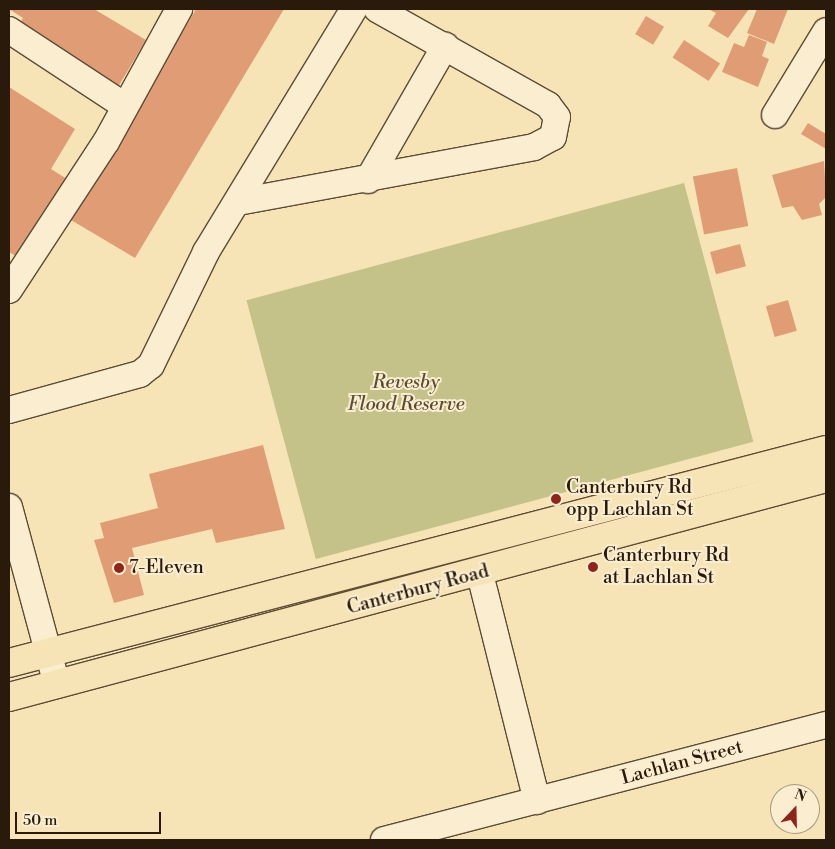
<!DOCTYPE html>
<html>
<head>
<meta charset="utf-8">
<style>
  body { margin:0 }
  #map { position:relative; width:835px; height:849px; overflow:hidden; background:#f7e4b6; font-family:"Libre Bodoni",serif }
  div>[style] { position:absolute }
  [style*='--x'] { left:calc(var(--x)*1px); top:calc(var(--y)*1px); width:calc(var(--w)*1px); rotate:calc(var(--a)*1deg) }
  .green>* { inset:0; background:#c4c289; transform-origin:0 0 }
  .building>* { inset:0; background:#e09d75; transform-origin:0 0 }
  .roads { filter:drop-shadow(1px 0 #5c4c36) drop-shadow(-1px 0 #5c4c36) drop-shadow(0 1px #5c4c36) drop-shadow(0 -1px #5c4c36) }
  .minor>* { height:26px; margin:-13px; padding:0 13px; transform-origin:13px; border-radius:13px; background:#faedd0 }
  .highway>* { height:28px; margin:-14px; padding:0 14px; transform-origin:14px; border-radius:14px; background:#f7e4b6 }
  .dots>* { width:14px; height:14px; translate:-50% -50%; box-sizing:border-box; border:2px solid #faedd0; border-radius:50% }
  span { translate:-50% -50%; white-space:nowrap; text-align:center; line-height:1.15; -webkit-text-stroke:4px #faedd0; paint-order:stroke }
  .park-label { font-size:19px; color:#584c31; font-style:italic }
  .poi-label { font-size:19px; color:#291a0b }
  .left { translate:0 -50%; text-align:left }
  .street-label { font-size:19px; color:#291a0b }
  .frame { position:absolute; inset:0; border:10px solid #291a0b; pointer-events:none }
  .north { position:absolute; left:770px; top:784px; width:50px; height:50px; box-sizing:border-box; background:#faedd0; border:1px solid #a69981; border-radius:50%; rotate:21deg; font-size:14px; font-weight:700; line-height:20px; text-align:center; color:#291a0b }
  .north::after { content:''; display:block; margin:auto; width:18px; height:22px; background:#8f2418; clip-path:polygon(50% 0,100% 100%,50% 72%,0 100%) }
  .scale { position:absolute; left:15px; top:812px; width:146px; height:22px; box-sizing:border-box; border:2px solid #291a0b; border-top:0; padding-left:6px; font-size:15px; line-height:18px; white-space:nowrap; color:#291a0b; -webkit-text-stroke:4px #faedd0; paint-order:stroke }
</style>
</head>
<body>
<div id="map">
  <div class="green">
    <i style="left:684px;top:183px;width:268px;height:453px;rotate:75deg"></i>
  </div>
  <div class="building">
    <i style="clip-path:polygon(9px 9px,94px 9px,146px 40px,118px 87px,17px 28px,23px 18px)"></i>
    <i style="clip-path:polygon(196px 9px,284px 9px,135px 258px,71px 220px)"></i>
    <i style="clip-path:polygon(708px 9px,749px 9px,728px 38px,708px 26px,716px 13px)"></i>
    <i style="clip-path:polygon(757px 9px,788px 9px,774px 44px,747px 33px)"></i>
    <i style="left:646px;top:16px;width:21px;height:21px;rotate:31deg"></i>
    <i style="clip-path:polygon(749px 35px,767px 42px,762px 56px,769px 59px,758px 87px,722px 72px,734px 43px,744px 47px)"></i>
    <i style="left:684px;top:40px;width:43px;height:21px;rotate:33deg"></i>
    <i style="clip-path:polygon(9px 87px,75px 129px,51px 169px,67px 179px,19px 258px,9px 252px)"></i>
    <i style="clip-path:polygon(808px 123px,826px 134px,826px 149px,801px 134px)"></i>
    <i style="clip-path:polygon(824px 161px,826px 197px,819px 204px,822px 215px,802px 220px,793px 206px,782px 208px,772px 175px)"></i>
    <i style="left:737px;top:168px;width:59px;height:45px;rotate:79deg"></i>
    <i style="left:740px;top:244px;width:23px;height:31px;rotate:75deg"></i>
    <i style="left:788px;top:300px;width:32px;height:23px;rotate:74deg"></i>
    <i style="clip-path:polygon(263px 445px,285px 529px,216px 543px,212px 529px,132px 548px,144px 595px,114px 603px,94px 540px,104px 538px,100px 523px,158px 508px,149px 474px)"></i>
  </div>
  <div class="roads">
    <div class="minor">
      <i style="--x:9;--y:30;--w:136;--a:33.3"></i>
      <i style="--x:775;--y:115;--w:98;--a:-58.7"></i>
      <i style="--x:368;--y:180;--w:155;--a:-60.1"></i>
      <i style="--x:238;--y:202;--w:301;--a:-10.5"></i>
      <i style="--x:534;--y:147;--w:21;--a:-28"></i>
      <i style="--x:553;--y:137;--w:20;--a:-79"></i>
      <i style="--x:557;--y:117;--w:15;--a:-127"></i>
      <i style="--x:548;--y:105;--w:196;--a:-150.7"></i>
      <i style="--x:9;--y:290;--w:177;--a:-56.8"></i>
      <i style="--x:106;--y:142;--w:152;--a:-61.2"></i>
      <i style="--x:9;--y:410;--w:136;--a:-15.4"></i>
      <i style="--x:140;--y:374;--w:14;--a:-39"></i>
      <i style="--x:151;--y:365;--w:126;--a:-64"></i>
      <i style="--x:206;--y:252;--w:285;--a:-58.7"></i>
      <i style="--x:9;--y:507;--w:184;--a:74.9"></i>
      <i style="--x:480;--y:574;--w:234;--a:75.9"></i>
      <i style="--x:384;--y:840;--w:457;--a:-14.6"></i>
    </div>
    <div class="highway">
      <i style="--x:9;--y:663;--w:844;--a:-14.61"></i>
      <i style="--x:9;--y:697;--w:846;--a:-15.01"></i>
    </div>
  </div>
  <div class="dots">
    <i style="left:556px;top:499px;background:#8f2418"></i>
    <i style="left:593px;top:567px;background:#8f2418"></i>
    <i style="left:119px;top:568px;background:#8f2418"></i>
  </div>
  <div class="park-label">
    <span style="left:406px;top:394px">Revesby<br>Flood Reserve</span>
  </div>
  <div class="poi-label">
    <span class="left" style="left:566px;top:499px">Canterbury Rd<br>opp Lachlan St</span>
    <span class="left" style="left:603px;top:567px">Canterbury Rd<br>at Lachlan St</span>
    <span class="left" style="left:129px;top:568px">7-Eleven</span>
  </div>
  <div class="street-label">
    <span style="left:418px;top:590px;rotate:-15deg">Canterbury Road</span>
    <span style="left:682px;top:763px;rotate:-15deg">Lachlan Street</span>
  </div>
  <div class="frame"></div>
  <div class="north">N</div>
  <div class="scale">50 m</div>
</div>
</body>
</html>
